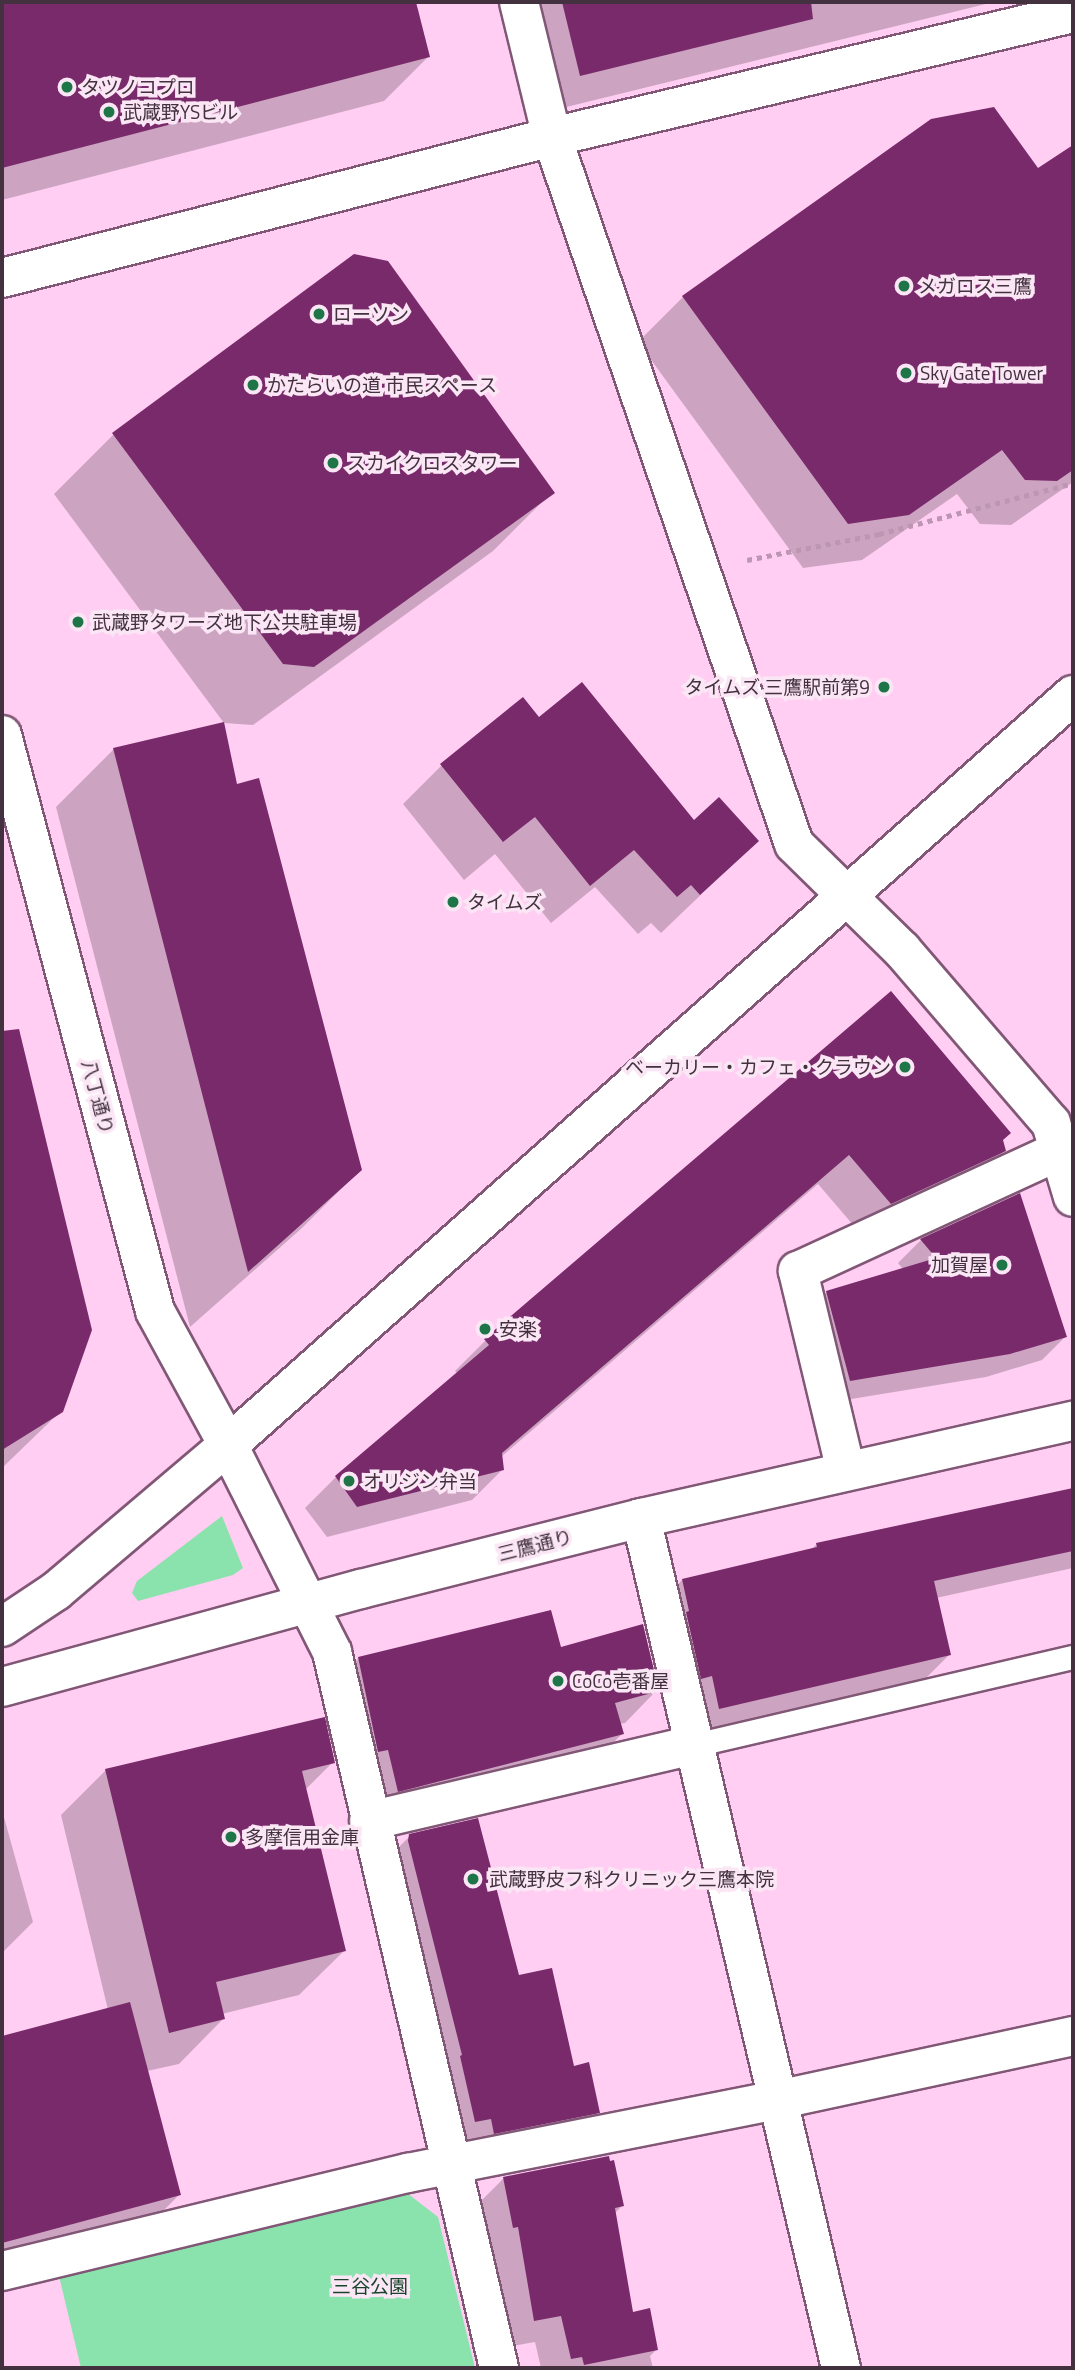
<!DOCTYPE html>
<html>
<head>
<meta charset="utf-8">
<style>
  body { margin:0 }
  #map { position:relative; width:1075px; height:2370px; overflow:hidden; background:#ffcef2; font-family:"Titillium Web","Noto Sans JP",sans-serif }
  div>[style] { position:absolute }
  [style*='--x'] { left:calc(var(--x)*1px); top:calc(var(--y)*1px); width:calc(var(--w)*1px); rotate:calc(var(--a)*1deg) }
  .green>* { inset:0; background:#8ae3ac }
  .shadow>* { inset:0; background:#0003 }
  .building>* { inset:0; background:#792a6a }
  .path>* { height:4.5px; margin-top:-2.25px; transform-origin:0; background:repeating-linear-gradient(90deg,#bc96b2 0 5px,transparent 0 10px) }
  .roads { filter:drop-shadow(2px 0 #815776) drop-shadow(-2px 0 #815776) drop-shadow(0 2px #815776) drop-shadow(0 -2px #815776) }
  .service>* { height:23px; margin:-11.5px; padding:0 11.5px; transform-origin:11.5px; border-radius:11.5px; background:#fff }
  .minor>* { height:38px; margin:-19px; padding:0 19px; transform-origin:19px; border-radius:19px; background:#fff }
  .tertiary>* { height:38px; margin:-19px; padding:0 19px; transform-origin:19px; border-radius:19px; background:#fff }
  .secondary>* { height:38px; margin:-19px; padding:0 19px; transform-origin:19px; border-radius:19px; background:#fff }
  .dots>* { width:19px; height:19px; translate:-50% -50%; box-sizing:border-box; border:4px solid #fae6f4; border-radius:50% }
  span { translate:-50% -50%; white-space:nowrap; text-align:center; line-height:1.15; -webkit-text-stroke:7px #fae6f4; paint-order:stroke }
  .poi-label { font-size:19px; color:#43313f }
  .left { translate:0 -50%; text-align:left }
  .right { translate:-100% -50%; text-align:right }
  .street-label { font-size:19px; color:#43313f }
  .park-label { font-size:19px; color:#18442b }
  .frame { position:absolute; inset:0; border:4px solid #43313f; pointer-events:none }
</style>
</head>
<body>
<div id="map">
  <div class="green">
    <i style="clip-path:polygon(222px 1516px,243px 1568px,233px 1575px,138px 1601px,132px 1593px,137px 1581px)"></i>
    <i style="clip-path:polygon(407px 2193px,438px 2217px,475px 2368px,81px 2368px,59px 2276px)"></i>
  </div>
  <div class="shadow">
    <i style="clip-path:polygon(2px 2px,414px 2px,429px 56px,384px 101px,2px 200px)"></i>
    <i style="clip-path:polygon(515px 2px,994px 2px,542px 113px)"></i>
    <i style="clip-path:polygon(1073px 147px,1073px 482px,1011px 525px,980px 524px,957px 494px,862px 560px,803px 568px,638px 342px,683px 297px,1037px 170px)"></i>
    <i style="clip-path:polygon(354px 256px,552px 492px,493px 551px,253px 725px,224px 723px,54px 494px,113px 435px)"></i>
    <i style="clip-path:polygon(538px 719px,694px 823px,757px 841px,661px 933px,651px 923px,638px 934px,595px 887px,551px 923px,495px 854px,464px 880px,403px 804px,441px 766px)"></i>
    <i style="clip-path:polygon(114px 749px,235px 786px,360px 1170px,302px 1228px,190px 1327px,56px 807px)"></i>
    <i style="clip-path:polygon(890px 994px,1001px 1141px,1004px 1151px,974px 1181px,860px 1233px,818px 1184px,501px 1457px,502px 1470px,472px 1500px,327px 1537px,305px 1508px,336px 1477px,458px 1374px,455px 1371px,485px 1341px)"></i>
    <i style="clip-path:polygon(24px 1058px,61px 1411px,2px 1468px,2px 1062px)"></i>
    <i style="clip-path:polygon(1019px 1195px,1065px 1337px,1042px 1360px,986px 1377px,827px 1403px,803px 1316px,826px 1293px,903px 1269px,898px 1263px,921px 1240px)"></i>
    <i style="clip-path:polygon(1073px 1489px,1073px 1568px,936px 1598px,950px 1654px,926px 1678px,696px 1732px,659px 1604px,682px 1580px,811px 1550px,817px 1544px)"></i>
    <i style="clip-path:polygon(560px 1649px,657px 1690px,625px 1723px,619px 1724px,622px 1734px,589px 1766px,366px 1823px,327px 1691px,359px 1658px)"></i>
    <i style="clip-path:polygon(333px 1762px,305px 1790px,344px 1951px,299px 1995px,222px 2014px,223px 2019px,179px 2064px,147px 2071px,179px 2195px,144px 2230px,2px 2268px,2px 2159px,35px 2150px,108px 2010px,61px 1815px,106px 1770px)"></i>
    <i style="clip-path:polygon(2px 1810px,33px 1922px,2px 1953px)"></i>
    <i style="clip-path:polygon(410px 1836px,518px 1977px,598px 2112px,571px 2139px,467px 2160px,383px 1863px)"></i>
    <i style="clip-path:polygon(504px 2178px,622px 2206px,615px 2213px,632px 2314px,656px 2350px,650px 2356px,653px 2368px,541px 2368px,535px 2342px,507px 2347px,477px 2205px)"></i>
  </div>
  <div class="building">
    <i style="clip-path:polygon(2px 2px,416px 2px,430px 57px,2px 168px)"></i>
    <i style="clip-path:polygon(562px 2px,811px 2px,813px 19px,580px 76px)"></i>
    <i style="clip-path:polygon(994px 107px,1038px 168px,1073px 145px,1073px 470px,1057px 481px,1025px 480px,1002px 450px,909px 515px,848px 524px,682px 296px,931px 119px)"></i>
    <i style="clip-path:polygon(354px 254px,388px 261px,555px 493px,314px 667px,283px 664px,112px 433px)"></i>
    <i style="clip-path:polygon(582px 682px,694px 820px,719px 797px,759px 841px,700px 895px,691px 885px,677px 897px,634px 850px,590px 886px,535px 817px,503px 842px,440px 764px,523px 697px,539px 717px)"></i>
    <i style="clip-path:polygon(224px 722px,237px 784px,259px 778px,362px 1170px,248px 1272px,113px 748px)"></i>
    <i style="clip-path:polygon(891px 991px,1011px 1133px,1003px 1140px,1006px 1151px,891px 1204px,849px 1155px,502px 1453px,504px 1470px,357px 1507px,335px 1476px,489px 1345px,484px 1339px)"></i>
    <i style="clip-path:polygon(19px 1029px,92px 1330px,63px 1412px,2px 1450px,2px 1031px)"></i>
    <i style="clip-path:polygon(1020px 1193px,1067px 1337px,1010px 1354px,850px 1381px,826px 1291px,936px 1258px,920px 1239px)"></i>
    <i style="clip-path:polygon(1073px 1488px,1073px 1551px,934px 1581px,951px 1655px,719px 1709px,712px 1676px,701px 1679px,686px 1612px,689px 1611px,682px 1579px,817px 1547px,816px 1543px)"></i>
    <i style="clip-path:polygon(551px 1610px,561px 1647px,643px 1624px,659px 1691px,615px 1703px,624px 1734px,398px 1792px,388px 1750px,378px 1752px,358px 1657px)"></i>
    <i style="clip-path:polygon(325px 1717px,335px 1763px,302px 1771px,346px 1951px,216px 1982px,225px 2019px,169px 2033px,105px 1769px)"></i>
    <i style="clip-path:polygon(478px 1818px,519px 1975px,552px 1968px,574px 2066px,589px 2062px,600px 2113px,494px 2134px,491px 2119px,475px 2122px,460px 2056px,462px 2055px,408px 1841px,409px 1834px)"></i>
    <i style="clip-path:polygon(130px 2002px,181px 2195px,2px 2243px,2px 2036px)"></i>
    <i style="clip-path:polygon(609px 2156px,610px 2161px,614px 2160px,624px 2206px,615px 2208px,633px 2312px,650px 2308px,658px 2350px,584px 2365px,582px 2357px,571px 2359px,561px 2316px,534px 2321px,518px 2227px,513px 2228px,503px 2177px)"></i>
  </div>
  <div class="path">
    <i style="--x:747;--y:560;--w:135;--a:-11.1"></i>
    <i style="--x:879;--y:534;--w:201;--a:-14.7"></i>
  </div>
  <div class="roads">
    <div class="service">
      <i style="--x:694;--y:1745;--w:389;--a:-13.1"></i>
    </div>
    <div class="minor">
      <i style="--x:519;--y:2;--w:139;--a:76.3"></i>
      <i style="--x:552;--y:137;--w:747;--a:71.1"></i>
      <i style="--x:794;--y:844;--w:151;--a:44.5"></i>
      <i style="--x:902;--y:950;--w:228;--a:49.3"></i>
      <i style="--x:1051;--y:1123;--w:77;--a:73.4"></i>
      <i style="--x:228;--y:1445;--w:232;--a:63.3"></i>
      <i style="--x:332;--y:1652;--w:735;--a:76.87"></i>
      <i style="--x:846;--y:1471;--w:206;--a:-103.5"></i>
      <i style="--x:798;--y:1271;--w:289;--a:-24.7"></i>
      <i style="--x:641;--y:1518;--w:873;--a:76.76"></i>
      <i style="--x:369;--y:1821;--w:334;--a:-13.2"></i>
      <i style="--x:2;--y:2271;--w:418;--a:-13.6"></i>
      <i style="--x:408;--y:2173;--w:376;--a:-11.2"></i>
      <i style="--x:777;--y:2100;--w:303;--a:-12.2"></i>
    </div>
    <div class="tertiary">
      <i style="--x:2;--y:278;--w:568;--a:-14.38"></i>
      <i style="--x:552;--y:137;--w:536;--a:-13.39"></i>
      <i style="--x:2;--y:735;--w:596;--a:75.12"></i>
      <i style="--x:155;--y:1311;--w:153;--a:61.4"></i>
      <i style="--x:2;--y:1627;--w:65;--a:-33.7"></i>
      <i style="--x:56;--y:1591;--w:226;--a:-40.3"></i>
      <i style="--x:228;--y:1445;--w:1130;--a:-41.59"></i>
    </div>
    <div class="secondary">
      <i style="--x:2;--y:1687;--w:372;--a:-15.3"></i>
      <i style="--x:361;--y:1589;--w:289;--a:-14.2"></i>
      <i style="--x:641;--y:1518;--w:443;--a:-12.7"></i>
    </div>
  </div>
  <div class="dots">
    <i style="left:67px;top:87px;background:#1e7548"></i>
    <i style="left:109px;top:112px;background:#1e7548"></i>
    <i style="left:904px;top:286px;background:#1e7548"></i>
    <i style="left:319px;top:314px;background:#1e7548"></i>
    <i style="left:906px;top:373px;background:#1e7548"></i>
    <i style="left:253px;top:385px;background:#1e7548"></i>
    <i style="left:333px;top:463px;background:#1e7548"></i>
    <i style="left:78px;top:622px;background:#1e7548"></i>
    <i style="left:884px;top:687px;background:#1e7548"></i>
    <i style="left:453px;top:902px;background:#1e7548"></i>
    <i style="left:905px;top:1067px;background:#1e7548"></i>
    <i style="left:1002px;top:1265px;background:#1e7548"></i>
    <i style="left:485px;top:1329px;background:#1e7548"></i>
    <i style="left:349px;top:1481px;background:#1e7548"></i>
    <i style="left:558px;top:1681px;background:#1e7548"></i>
    <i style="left:231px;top:1837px;background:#1e7548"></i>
    <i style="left:473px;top:1879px;background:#1e7548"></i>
  </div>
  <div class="poi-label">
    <span class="left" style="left:81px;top:87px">タツノコプロ</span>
    <span class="left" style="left:123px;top:112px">武蔵野YSビル</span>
    <span class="left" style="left:918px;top:286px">メガロス三鷹</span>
    <span class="left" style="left:333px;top:314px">ローソン</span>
    <span class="left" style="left:920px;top:373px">Sky Gate Tower</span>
    <span class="left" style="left:267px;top:385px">かたらいの道 市民スペース</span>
    <span class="left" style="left:347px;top:463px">スカイクロスタワー</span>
    <span class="left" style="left:92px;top:622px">武蔵野タワーズ地下公共駐車場</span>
    <span class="right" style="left:870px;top:687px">タイムズ 三鷹駅前第9</span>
    <span class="left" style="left:467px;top:902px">タイムズ</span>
    <span class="right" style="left:891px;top:1067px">ベーカリー・カフェ・クラウン</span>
    <span class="right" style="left:988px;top:1265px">加賀屋</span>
    <span class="left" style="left:499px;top:1329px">安楽</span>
    <span class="left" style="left:363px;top:1481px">オリジン弁当</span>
    <span class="left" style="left:572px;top:1681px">CoCo壱番屋</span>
    <span class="left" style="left:245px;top:1837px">多摩信用金庫</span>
    <span class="left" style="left:489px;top:1879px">武蔵野皮フ科クリニック三鷹本院</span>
  </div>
  <div class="street-label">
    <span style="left:98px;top:1097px;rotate:75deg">八丁通り</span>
    <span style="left:535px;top:1545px;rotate:-14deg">三鷹通り</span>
  </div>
  <div class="park-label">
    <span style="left:370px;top:2286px">三谷公園</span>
  </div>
  <div class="frame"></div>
</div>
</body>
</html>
